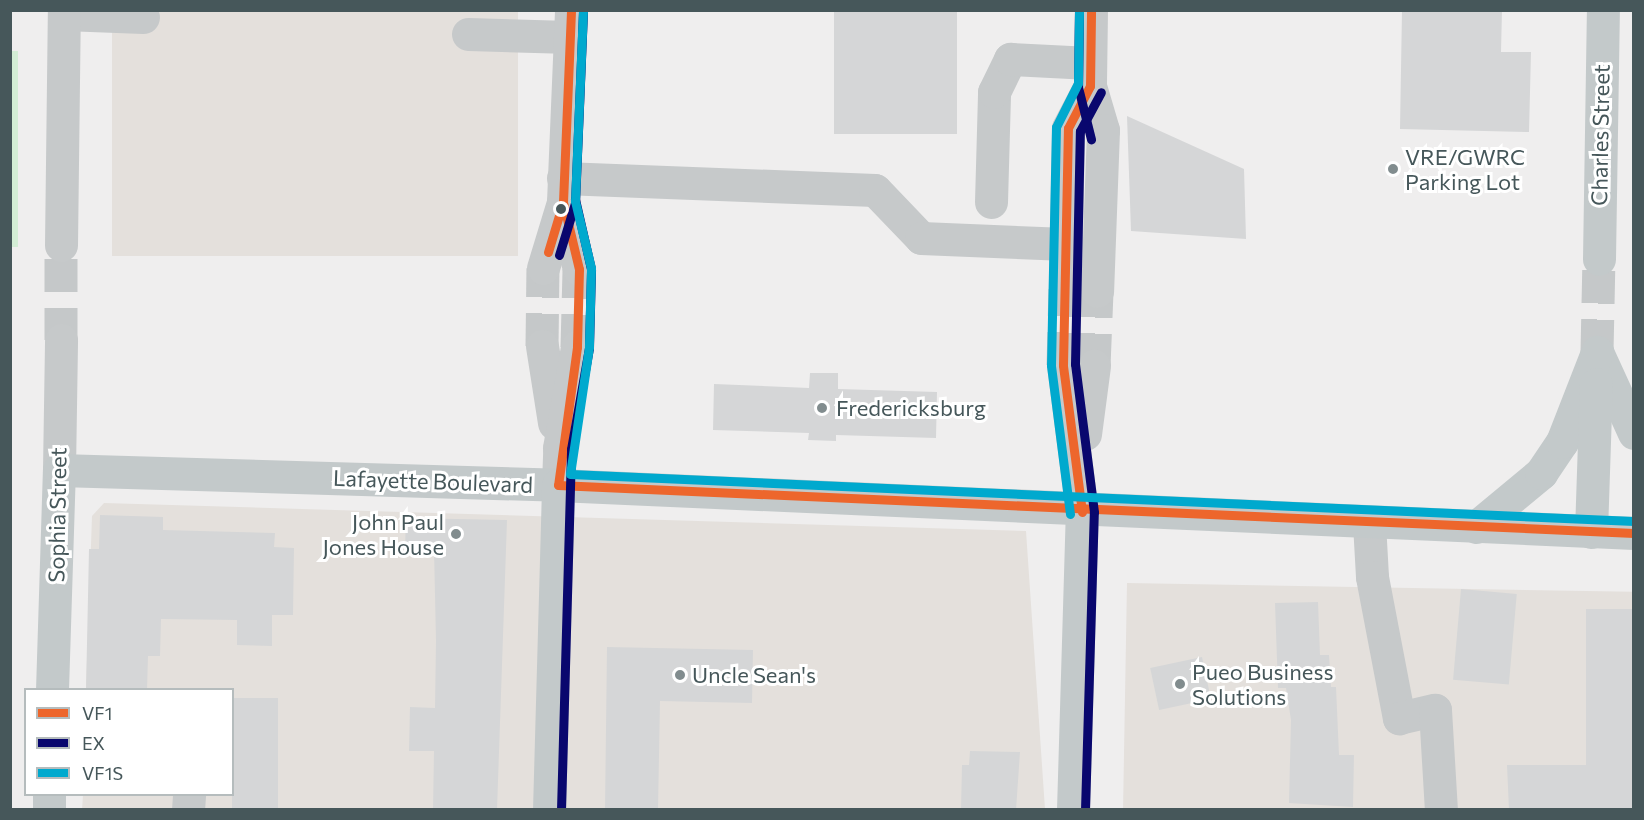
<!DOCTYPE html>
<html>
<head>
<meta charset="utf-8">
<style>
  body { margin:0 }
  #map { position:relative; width:1644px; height:820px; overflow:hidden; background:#efeeee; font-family:Commissioner,sans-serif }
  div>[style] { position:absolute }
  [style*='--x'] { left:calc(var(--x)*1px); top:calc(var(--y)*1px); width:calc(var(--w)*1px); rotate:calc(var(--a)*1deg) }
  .commercial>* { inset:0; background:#e4e0dc; transform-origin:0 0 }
  .green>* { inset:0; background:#d3edd5; transform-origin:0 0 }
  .building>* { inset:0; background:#d5d6d7; transform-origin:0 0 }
  .minor-tunnel>* { height:33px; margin-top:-16.5px; transform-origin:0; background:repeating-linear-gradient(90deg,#c5c8c9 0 33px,transparent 0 49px) }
  .major-tunnel>* { height:33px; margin-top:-16.5px; transform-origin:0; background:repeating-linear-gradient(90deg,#c5c8c9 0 33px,transparent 0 49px) }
  .minor>* { height:33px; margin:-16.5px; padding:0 16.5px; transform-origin:16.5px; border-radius:16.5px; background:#c6c9ca }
  .major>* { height:33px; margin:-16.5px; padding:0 16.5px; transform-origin:16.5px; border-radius:16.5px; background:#c3c9ca }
  .bus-1>* { height:9px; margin:-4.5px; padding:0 4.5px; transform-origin:4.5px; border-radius:4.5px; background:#ed662c }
  .bus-2>* { height:9px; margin:-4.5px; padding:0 4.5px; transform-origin:4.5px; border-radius:4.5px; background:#09076e }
  .bus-3>* { height:9px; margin:-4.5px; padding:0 4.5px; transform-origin:4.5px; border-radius:4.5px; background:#00a9ce }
  .dots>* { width:16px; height:16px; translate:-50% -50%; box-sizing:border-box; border:3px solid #fff; border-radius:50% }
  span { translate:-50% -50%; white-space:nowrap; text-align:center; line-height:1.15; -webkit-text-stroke:6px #fff; paint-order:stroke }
  .street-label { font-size:22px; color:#46575a }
  .poi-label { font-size:22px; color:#46575a }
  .left { translate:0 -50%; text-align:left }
  .right { translate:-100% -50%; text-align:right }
  .frame { position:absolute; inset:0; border:12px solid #46575a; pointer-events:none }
  .legend { position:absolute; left:24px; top:688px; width:210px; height:108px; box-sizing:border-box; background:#fff; border:2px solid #b5bcbd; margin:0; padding:8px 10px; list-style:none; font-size:18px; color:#46575a }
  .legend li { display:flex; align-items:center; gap:12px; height:30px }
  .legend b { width:30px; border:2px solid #b5bcbd }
</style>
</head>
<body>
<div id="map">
  <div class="commercial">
    <i style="left:112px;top:11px;width:406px;height:245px"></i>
    <i style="clip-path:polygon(104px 503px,1026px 531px,1045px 809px,82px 810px,83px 795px,232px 794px,232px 690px,86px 689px,92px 516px)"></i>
    <i style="left:1127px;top:583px;width:506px;height:227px;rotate:1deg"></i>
  </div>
  <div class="green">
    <i style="left:11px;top:51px;width:7px;height:196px"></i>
  </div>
  <div class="building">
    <i style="left:834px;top:10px;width:123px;height:124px"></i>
    <i style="clip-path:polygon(1402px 10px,1502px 10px,1501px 52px,1531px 52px,1529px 132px,1400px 129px)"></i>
    <i style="clip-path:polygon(1127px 116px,1244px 169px,1246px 239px,1131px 231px)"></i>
    <i style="clip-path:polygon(810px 373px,838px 373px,838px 389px,937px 392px,936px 438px,836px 435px,836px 441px,808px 440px,809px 433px,713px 430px,714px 384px,809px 388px)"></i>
    <i style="clip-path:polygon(100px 515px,163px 517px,163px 530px,275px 533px,274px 547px,294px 548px,293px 615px,272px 615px,272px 646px,237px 645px,237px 620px,161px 619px,160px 656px,148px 656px,147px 690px,86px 690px,89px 549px,99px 549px)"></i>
    <i style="clip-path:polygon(406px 518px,507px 520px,497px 810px,433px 810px,434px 751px,409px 751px,410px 707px,435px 708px,436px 641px,434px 549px,405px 549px)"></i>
    <i style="left:1461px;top:589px;width:56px;height:91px;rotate:5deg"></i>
    <i style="clip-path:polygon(1318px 602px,1320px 655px,1329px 655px,1331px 687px,1336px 687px,1339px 755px,1354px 755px,1353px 807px,1289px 803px,1291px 720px,1286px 688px,1278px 688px,1275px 603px)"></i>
    <i style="clip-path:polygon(1586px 609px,1634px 609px,1634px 810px,1509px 810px,1507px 765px,1586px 765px)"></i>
    <i style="clip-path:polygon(607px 647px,753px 650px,752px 703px,660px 701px,658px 810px,605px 810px)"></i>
    <i style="left:1202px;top:657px;width:43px;height:53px;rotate:78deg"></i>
    <i style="left:232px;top:698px;width:46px;height:112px"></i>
    <i style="clip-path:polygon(970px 751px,1020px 752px,1016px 810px,961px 810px,962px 765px,969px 765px)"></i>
  </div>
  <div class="minor-tunnel">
    <i style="--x:61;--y:340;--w:95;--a:-90"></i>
    <i style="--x:542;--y:346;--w:78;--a:-89.3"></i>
    <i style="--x:577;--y:347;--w:78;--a:-88.5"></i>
    <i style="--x:1063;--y:365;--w:76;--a:-88.5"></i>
    <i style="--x:1094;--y:366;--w:75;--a:-87.7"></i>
  </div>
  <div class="major-tunnel">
    <i style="--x:1597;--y:352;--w:93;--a:-88.8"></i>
  </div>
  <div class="minor">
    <i style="--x:1091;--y:10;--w:76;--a:90.8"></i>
    <i style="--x:1090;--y:86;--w:46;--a:73.5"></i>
    <i style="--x:1103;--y:130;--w:161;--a:92.1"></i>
    <i style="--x:64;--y:14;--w:79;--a:2.2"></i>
    <i style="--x:468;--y:34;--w:102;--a:1.7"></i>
    <i style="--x:563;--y:178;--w:312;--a:2.2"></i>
    <i style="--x:875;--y:190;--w:66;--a:46.2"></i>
    <i style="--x:921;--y:238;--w:145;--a:2.4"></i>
    <i style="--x:991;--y:202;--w:110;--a:-88.4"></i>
    <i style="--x:994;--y:92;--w:37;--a:-64"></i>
    <i style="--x:1010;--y:59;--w:80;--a:2.9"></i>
    <i style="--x:563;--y:204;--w:67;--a:76.2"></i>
    <i style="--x:61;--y:245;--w:235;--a:-89.3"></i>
    <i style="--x:543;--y:268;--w:69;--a:-73.1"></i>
    <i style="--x:563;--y:202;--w:192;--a:-87.6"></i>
    <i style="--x:1065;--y:289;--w:161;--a:-88.9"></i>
    <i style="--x:1068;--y:128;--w:47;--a:-62.4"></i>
    <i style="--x:542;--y:346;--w:78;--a:81.1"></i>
    <i style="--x:1063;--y:365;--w:148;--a:82.6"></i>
    <i style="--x:1085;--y:434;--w:69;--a:-82.5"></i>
    <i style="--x:59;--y:470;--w:130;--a:-89.1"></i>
    <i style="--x:558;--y:485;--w:37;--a:-88"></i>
    <i style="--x:559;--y:448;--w:103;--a:-79.9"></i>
    <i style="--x:1369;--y:523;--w:54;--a:86.8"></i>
    <i style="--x:1372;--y:577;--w:144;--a:79.2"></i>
    <i style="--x:1399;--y:718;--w:37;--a:-13"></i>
    <i style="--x:1435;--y:710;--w:100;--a:86.6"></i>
    <i style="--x:188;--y:810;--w:16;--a:-86"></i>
  </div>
  <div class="major">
    <i style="--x:1599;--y:259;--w:249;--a:-89.1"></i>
    <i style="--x:1598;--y:354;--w:87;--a:65.5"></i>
    <i style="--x:1476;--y:527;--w:85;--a:-39.7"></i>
    <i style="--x:1541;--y:473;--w:37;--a:-56"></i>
    <i style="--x:1562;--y:442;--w:97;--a:-68.7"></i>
    <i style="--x:1591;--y:532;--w:148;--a:-88.1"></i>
    <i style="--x:52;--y:690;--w:220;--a:-88.2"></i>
    <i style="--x:59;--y:470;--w:499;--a:1.7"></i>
    <i style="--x:558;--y:485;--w:1077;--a:2.55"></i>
    <i style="--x:49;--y:810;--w:16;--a:-90"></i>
    <i style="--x:549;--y:810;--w:325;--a:-88.4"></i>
    <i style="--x:1073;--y:810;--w:298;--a:-88.3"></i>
  </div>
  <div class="bus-1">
    <i style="--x:563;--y:202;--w:69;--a:76.6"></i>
    <i style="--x:579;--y:269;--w:78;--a:91.5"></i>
    <i style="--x:577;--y:347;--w:139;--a:97.8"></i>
    <i style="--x:558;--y:485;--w:1077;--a:2.55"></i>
    <i style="--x:548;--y:252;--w:52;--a:-73.3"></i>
    <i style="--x:563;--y:202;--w:192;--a:-87.6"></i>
    <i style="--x:1082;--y:512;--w:148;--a:-97.4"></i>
    <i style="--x:1063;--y:365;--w:237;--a:-88.8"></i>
    <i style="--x:1068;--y:128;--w:47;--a:-62.4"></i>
    <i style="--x:1090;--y:86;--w:76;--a:-89.2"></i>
  </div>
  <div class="bus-2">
    <i style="--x:1079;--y:10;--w:77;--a:90.7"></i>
    <i style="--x:1078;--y:87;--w:54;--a:76"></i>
    <i style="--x:559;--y:255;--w:54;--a:-72.9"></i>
    <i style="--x:575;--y:203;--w:193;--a:-87.6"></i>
    <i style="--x:561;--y:810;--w:361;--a:-88.4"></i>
    <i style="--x:571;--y:449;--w:103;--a:-79.9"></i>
    <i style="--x:589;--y:348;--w:79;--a:-88.5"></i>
    <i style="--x:591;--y:269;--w:72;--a:-102.9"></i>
    <i style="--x:1085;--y:810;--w:298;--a:-88.3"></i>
    <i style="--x:1094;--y:512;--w:149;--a:-97.3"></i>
    <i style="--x:1075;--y:364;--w:233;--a:-88.8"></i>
    <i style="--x:1080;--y:131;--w:44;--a:-61.7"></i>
  </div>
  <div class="bus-3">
    <i style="--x:583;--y:10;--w:191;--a:92.4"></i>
    <i style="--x:575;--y:201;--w:69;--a:76.6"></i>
    <i style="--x:591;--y:268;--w:79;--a:91.5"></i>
    <i style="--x:589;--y:347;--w:128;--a:98.5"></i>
    <i style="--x:570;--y:474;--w:1065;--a:2.53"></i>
    <i style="--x:1070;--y:514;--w:150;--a:-97.3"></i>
    <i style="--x:1051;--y:365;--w:238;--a:-88.8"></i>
    <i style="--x:1056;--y:127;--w:49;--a:-63.4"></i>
    <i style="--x:1078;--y:83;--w:73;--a:-89.2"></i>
  </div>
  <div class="dots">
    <i style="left:1393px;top:169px;background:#818c8e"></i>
    <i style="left:561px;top:209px;background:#46575a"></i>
    <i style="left:822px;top:408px;background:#818c8e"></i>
    <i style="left:456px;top:534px;background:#818c8e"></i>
    <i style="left:680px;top:675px;background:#818c8e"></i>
    <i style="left:1180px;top:684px;background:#818c8e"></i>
  </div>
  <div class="street-label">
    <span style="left:1600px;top:135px;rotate:-89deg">Charles Street</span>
    <span style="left:433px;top:481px;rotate:2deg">Lafayette Boulevard</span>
    <span style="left:57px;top:515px;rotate:-89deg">Sophia Street</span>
  </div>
  <div class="poi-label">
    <span class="left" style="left:1405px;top:169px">VRE/GWRC<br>Parking Lot</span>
    <span class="left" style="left:836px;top:408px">Fredericksburg</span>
    <span class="right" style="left:444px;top:534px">John Paul<br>Jones House</span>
    <span class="left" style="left:1192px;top:684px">Pueo Business<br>Solutions</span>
    <span class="left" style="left:692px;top:675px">Uncle Sean's</span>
  </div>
  <div class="frame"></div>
  <ul class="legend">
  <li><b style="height:8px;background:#ed662c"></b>VF1</li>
  <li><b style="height:8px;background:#09076e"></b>EX</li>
  <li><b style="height:8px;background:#00a9ce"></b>VF1S</li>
  </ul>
</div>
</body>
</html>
